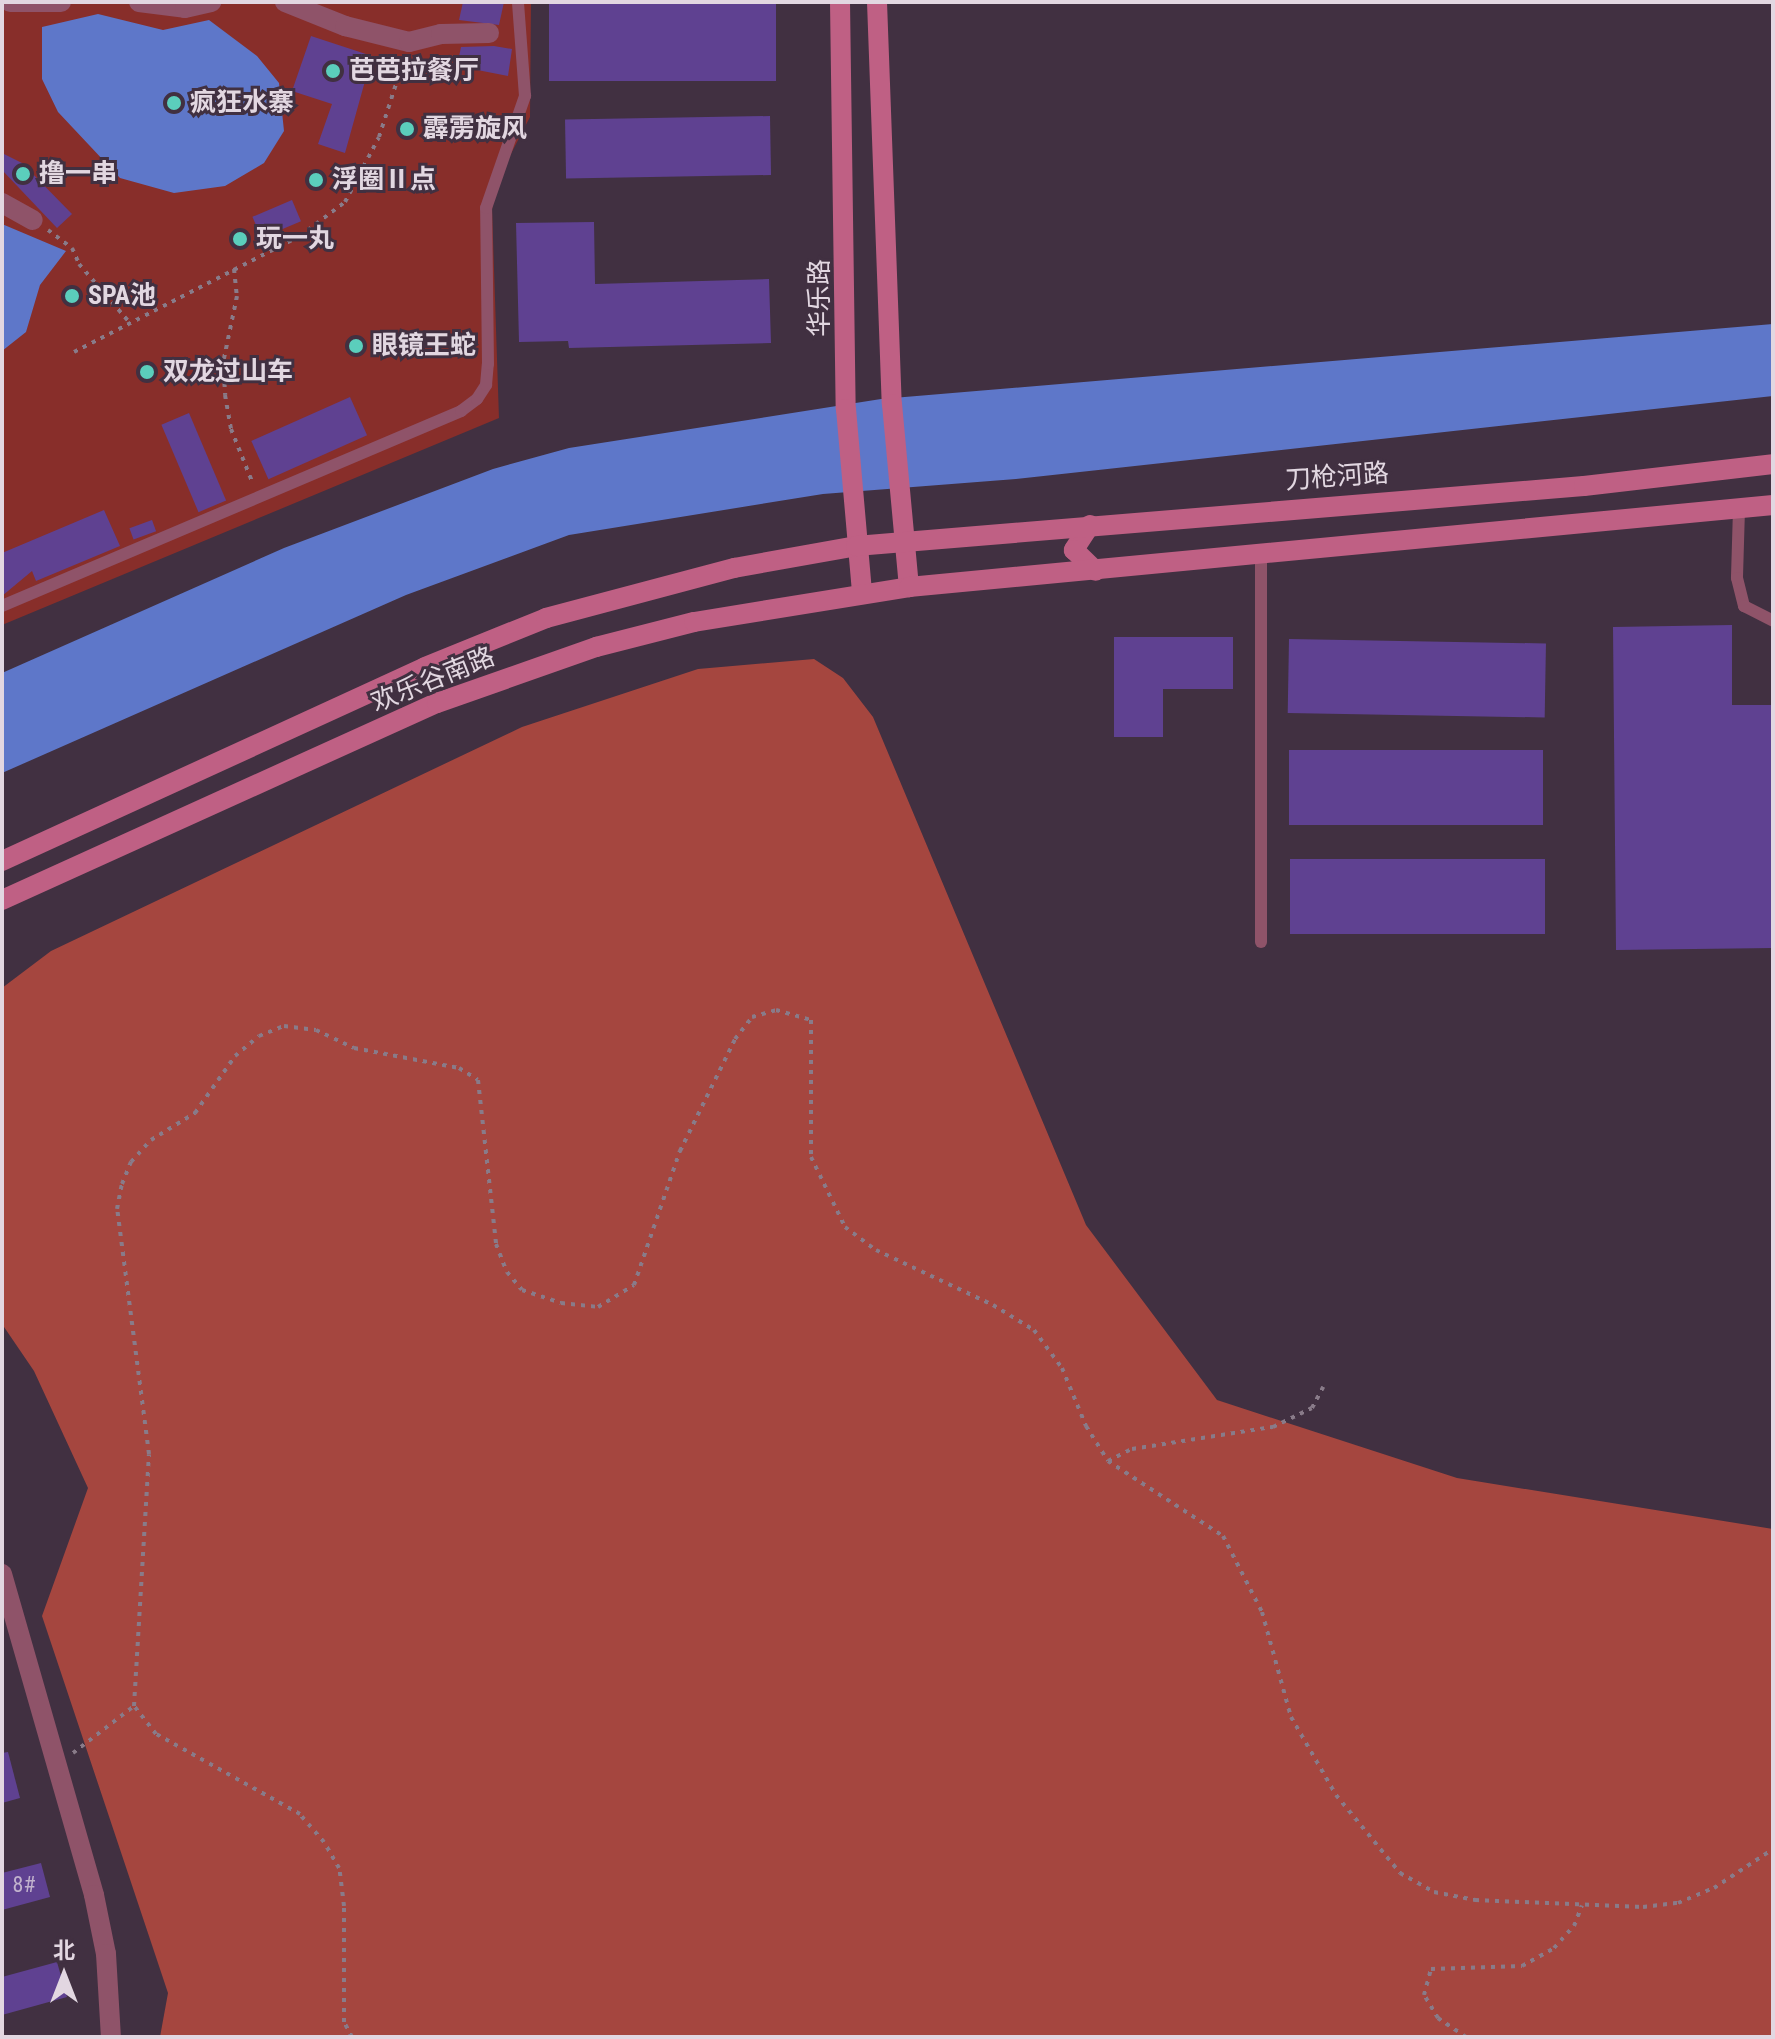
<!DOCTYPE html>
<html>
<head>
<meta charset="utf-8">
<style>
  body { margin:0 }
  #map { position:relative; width:1775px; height:2039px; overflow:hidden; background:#413041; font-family:"Roboto Condensed","Noto Sans SC",sans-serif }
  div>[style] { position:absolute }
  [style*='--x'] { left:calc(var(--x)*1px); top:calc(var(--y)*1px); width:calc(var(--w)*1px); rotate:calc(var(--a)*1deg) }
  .green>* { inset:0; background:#882e2a }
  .forest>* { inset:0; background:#a5463f }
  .water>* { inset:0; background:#5e77c9 }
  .building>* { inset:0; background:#5f4191; transform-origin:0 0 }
  .path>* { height:4px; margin-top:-2px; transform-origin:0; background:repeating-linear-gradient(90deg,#897b89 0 4px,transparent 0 10px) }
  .lane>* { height:12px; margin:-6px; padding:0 6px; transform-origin:6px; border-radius:6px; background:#8f5369 }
  .street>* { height:20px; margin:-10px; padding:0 10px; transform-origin:10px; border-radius:10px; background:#8f5369 }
  .secondary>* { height:20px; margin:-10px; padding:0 10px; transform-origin:10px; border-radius:10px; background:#bf6084 }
  .dots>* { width:22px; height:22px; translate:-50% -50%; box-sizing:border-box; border:4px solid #413041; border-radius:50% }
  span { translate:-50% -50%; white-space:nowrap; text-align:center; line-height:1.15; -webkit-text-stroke:6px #413041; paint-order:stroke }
  .number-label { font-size:22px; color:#c1b2cd }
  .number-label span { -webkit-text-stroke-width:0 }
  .poi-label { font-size:26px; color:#e2d7e1; font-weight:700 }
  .left { translate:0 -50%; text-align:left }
  .street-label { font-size:26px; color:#e2d7e1 }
  .frame { position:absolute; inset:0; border:4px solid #e2d7e1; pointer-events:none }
  .north { position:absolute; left:24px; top:1935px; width:80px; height:80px; -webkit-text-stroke:6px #413041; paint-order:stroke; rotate:0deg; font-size:22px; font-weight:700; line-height:32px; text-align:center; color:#e2d7e1 }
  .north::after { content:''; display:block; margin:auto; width:28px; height:36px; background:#e2d7e1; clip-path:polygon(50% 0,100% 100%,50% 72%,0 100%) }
</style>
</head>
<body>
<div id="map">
  <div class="green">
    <i style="clip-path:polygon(2px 2px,531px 2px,530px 117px,499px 177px,492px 209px,499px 418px,2px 625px)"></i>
  </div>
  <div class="forest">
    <i style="clip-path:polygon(814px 659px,843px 678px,873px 717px,1086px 1225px,1217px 1400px,1457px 1478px,1773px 1529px,1773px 2037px,160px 2037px,168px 1993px,42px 1616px,88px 1488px,34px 1371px,2px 1324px,2px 988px,51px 951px,522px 727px,698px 669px)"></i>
  </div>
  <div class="water">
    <i style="clip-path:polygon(98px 14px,163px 30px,209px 20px,257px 56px,279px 83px,284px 131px,264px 163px,225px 186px,174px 193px,120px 178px,58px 112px,42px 79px,42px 27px)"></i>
    <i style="clip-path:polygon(2px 224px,66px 251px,40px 285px,26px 332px,2px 351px)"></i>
    <i style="clip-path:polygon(1773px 324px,1773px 396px,1016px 479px,823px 494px,569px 535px,406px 595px,2px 773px,2px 673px,284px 548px,493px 469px,569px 448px,881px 399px)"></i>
  </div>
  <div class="building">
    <i style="clip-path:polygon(463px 2px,504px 2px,499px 25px,459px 20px)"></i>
    <i style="left:549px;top:2px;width:227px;height:79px"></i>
    <i style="clip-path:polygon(311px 36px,372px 56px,345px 153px,318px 144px,332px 104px,292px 91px)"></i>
    <i style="clip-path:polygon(494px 46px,512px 49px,508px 76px,457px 66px,461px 47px)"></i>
    <i style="left:770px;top:116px;width:59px;height:205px;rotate:89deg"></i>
    <i style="clip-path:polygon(2px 153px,22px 163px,72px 214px,57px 228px,2px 170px)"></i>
    <i style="left:292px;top:200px;width:23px;height:43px;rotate:67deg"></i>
    <i style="clip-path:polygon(594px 222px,595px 284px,769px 279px,771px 343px,569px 348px,568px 341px,519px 342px,516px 223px)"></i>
    <i style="left:350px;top:397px;width:42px;height:108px;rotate:66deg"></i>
    <i style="left:189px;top:413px;width:95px;height:30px;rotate:67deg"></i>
    <i style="clip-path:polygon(104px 510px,120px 546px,36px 581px,32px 571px,2px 596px,2px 553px)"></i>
    <i style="left:152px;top:520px;width:12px;height:24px;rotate:70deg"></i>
    <i style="clip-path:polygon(1732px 625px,1732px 705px,1773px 705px,1773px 948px,1616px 950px,1613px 627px)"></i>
    <i style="clip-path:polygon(1114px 637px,1233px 637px,1233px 689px,1163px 689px,1163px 737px,1114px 737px)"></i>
    <i style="left:1289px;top:639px;width:257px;height:74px;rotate:1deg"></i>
    <i style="left:1289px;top:750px;width:254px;height:75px"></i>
    <i style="left:1290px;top:859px;width:255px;height:75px"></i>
    <i style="clip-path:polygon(8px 1752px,20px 1798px,2px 1803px,2px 1753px)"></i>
    <i style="clip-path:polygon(41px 1863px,50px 1897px,2px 1910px,2px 1873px)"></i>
    <i style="clip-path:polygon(57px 1962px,67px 1997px,2px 2015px,2px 1977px)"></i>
  </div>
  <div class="path">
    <i style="--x:48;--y:230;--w:30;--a:37"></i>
    <i style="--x:72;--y:248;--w:17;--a:66"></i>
    <i style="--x:79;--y:264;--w:77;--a:49.2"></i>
    <i style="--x:234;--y:269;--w:27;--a:84"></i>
    <i style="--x:237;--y:296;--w:68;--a:101.8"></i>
    <i style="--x:223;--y:363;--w:32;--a:86"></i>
    <i style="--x:225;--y:395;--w:35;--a:80"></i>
    <i style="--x:231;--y:429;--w:59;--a:68.2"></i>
    <i style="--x:74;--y:352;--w:254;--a:-27.2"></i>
    <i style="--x:300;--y:236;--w:56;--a:-37.1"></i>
    <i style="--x:345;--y:202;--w:73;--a:-62.4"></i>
    <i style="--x:379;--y:137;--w:82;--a:-72.2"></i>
    <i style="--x:1108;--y:1461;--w:27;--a:-27"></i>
    <i style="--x:1132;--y:1449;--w:143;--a:-8.9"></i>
    <i style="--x:1273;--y:1427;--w:43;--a:-26"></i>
    <i style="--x:1312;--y:1408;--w:24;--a:-62"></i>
    <i style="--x:73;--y:1753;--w:77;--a:-37.6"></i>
    <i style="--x:352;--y:2037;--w:17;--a:-118"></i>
    <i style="--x:344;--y:2022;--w:116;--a:-90"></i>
    <i style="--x:344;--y:1906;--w:38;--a:-97"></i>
    <i style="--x:339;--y:1868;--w:30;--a:-120"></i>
    <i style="--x:324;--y:1842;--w:37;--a:-131"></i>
    <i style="--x:300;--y:1814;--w:165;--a:-150.9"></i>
    <i style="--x:156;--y:1734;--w:36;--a:-128"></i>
    <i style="--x:134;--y:1706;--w:252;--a:-86.6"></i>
    <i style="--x:149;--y:1454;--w:247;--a:-97.4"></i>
    <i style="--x:117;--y:1209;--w:25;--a:-79"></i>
    <i style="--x:122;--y:1184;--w:24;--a:-68"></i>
    <i style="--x:131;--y:1162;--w:30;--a:-48"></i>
    <i style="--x:151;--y:1140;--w:52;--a:-31.5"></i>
    <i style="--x:195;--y:1113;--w:70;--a:-54.9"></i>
    <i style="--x:235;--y:1056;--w:31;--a:-40"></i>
    <i style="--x:259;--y:1036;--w:27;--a:-22"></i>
    <i style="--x:284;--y:1026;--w:32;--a:7"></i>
    <i style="--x:316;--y:1030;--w:42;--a:25.3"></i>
    <i style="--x:354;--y:1048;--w:107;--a:10.8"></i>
    <i style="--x:459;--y:1068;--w:22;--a:32"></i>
    <i style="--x:478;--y:1080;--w:165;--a:83.7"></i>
    <i style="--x:496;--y:1244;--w:30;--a:69"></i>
    <i style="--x:507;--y:1272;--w:23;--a:50"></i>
    <i style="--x:522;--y:1290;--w:41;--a:18.4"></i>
    <i style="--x:561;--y:1303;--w:37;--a:6"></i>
    <i style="--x:598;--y:1307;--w:42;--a:-31.4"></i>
    <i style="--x:634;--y:1285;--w:142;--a:-71.1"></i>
    <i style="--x:680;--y:1151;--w:125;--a:-63.8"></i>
    <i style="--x:735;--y:1039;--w:28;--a:-52"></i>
    <i style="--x:752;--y:1017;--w:25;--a:-16"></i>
    <i style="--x:776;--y:1010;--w:36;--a:16"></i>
    <i style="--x:811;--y:1020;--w:137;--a:90"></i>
    <i style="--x:811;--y:1157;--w:78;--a:64.1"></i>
    <i style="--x:845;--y:1227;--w:39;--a:37"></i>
    <i style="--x:876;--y:1250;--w:129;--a:25.2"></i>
    <i style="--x:993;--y:1305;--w:48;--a:31.4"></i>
    <i style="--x:1034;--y:1330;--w:47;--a:53.6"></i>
    <i style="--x:1062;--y:1368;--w:63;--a:67.5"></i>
    <i style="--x:1086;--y:1426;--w:41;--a:57.8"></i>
    <i style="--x:1108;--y:1461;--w:137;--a:33.1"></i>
    <i style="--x:1223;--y:1536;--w:85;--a:62.8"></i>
    <i style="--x:1262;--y:1612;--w:109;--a:74.6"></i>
    <i style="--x:1291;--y:1717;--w:90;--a:60"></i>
    <i style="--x:1336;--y:1795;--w:101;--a:50.6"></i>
    <i style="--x:1400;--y:1873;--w:39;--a:29"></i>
    <i style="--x:1434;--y:1892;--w:42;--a:11"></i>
    <i style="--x:1475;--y:1900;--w:168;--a:2.4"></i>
    <i style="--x:1643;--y:1907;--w:35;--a:-7"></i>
    <i style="--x:1678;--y:1903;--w:39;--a:-23"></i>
    <i style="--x:1714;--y:1888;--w:71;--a:-33.5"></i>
    <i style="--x:1466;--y:2037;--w:34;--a:-146"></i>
    <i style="--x:1438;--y:2018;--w:27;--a:-121"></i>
    <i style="--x:1424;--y:1995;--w:27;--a:-75"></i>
    <i style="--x:1431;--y:1969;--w:91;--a:-1.9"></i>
    <i style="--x:1522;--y:1966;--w:37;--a:-29"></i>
    <i style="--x:1554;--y:1948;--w:30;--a:-48"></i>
    <i style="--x:1574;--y:1926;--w:22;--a:-69"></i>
  </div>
  <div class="lane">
    <i style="--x:1739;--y:509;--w:69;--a:91.7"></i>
    <i style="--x:1737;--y:578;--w:29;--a:76"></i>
    <i style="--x:1744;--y:606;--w:33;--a:27"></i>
    <i style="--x:1261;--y:556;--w:386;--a:90"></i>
    <i style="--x:2;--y:606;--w:499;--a:-23"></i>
    <i style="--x:461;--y:411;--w:20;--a:-37"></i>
    <i style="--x:477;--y:399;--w:17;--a:-57"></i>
    <i style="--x:486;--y:385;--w:21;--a:-85"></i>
    <i style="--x:488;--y:364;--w:156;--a:-90.7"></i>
    <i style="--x:486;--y:208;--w:119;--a:-70.8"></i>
    <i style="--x:525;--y:96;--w:94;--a:-94.3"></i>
  </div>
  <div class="street">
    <i style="--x:10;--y:2;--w:51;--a:0"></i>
    <i style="--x:139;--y:2;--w:46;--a:7.4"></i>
    <i style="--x:185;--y:8;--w:27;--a:-13"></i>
    <i style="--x:285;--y:2;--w:65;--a:21.8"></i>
    <i style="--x:345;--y:26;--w:66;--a:14"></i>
    <i style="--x:409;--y:42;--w:33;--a:-14"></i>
    <i style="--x:441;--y:34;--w:48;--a:-1.2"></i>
    <i style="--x:2;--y:203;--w:35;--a:29"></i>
    <i style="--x:2;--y:1574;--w:334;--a:74"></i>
    <i style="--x:94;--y:1895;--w:60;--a:78.5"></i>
    <i style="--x:106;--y:1954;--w:83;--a:86.6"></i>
  </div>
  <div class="secondary">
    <i style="--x:840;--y:2;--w:407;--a:89.2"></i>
    <i style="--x:846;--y:409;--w:185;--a:85"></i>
    <i style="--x:877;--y:2;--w:402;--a:87.9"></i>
    <i style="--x:892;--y:404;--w:184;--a:84.7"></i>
    <i style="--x:1090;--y:525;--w:30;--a:123"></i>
    <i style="--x:1074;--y:550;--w:30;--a:44"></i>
    <i style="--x:2;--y:861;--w:465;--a:-24.6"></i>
    <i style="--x:425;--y:667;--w:131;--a:-22"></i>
    <i style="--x:546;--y:618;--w:195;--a:-14.9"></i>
    <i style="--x:734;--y:568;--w:124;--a:-10.2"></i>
    <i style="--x:856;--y:546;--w:730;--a:-4.71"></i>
    <i style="--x:1584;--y:486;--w:190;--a:-6.6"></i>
    <i style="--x:2;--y:900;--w:478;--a:-24.4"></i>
    <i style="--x:437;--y:703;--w:169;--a:-19.4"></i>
    <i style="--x:596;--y:647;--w:101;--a:-14.3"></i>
    <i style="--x:694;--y:622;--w:218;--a:-9.2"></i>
    <i style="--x:909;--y:587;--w:868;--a:-5.42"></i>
  </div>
  <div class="dots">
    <i style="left:333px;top:71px;background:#5bcebc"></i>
    <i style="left:174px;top:103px;background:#5bcebc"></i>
    <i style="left:407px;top:129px;background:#5bcebc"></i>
    <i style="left:23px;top:174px;background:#5bcebc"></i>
    <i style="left:316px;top:180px;background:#5bcebc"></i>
    <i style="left:240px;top:239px;background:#5bcebc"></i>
    <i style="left:72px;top:296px;background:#5bcebc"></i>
    <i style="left:356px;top:346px;background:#5bcebc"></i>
    <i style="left:147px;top:372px;background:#5bcebc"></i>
  </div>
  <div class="number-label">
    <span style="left:24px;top:1885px">8#</span>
  </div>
  <div class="poi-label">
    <span class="left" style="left:349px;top:71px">芭芭拉餐厅</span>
    <span class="left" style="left:190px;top:103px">疯狂水寨</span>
    <span class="left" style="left:423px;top:129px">霹雳旋风</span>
    <span class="left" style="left:39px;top:174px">撸一串</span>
    <span class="left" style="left:332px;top:180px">浮圈Ⅱ点</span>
    <span class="left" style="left:256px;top:239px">玩一丸</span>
    <span class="left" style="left:88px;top:296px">SPA池</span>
    <span class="left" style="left:372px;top:346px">眼镜王蛇</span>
    <span class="left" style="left:163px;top:372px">双龙过山车</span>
  </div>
  <div class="street-label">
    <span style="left:820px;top:298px;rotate:-90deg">华乐路</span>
    <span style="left:1337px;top:477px;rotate:-4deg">刀枪河路</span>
    <span style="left:433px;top:680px;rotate:-22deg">欢乐谷南路</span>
  </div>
  <div class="frame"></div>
  <div class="north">北</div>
</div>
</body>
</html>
